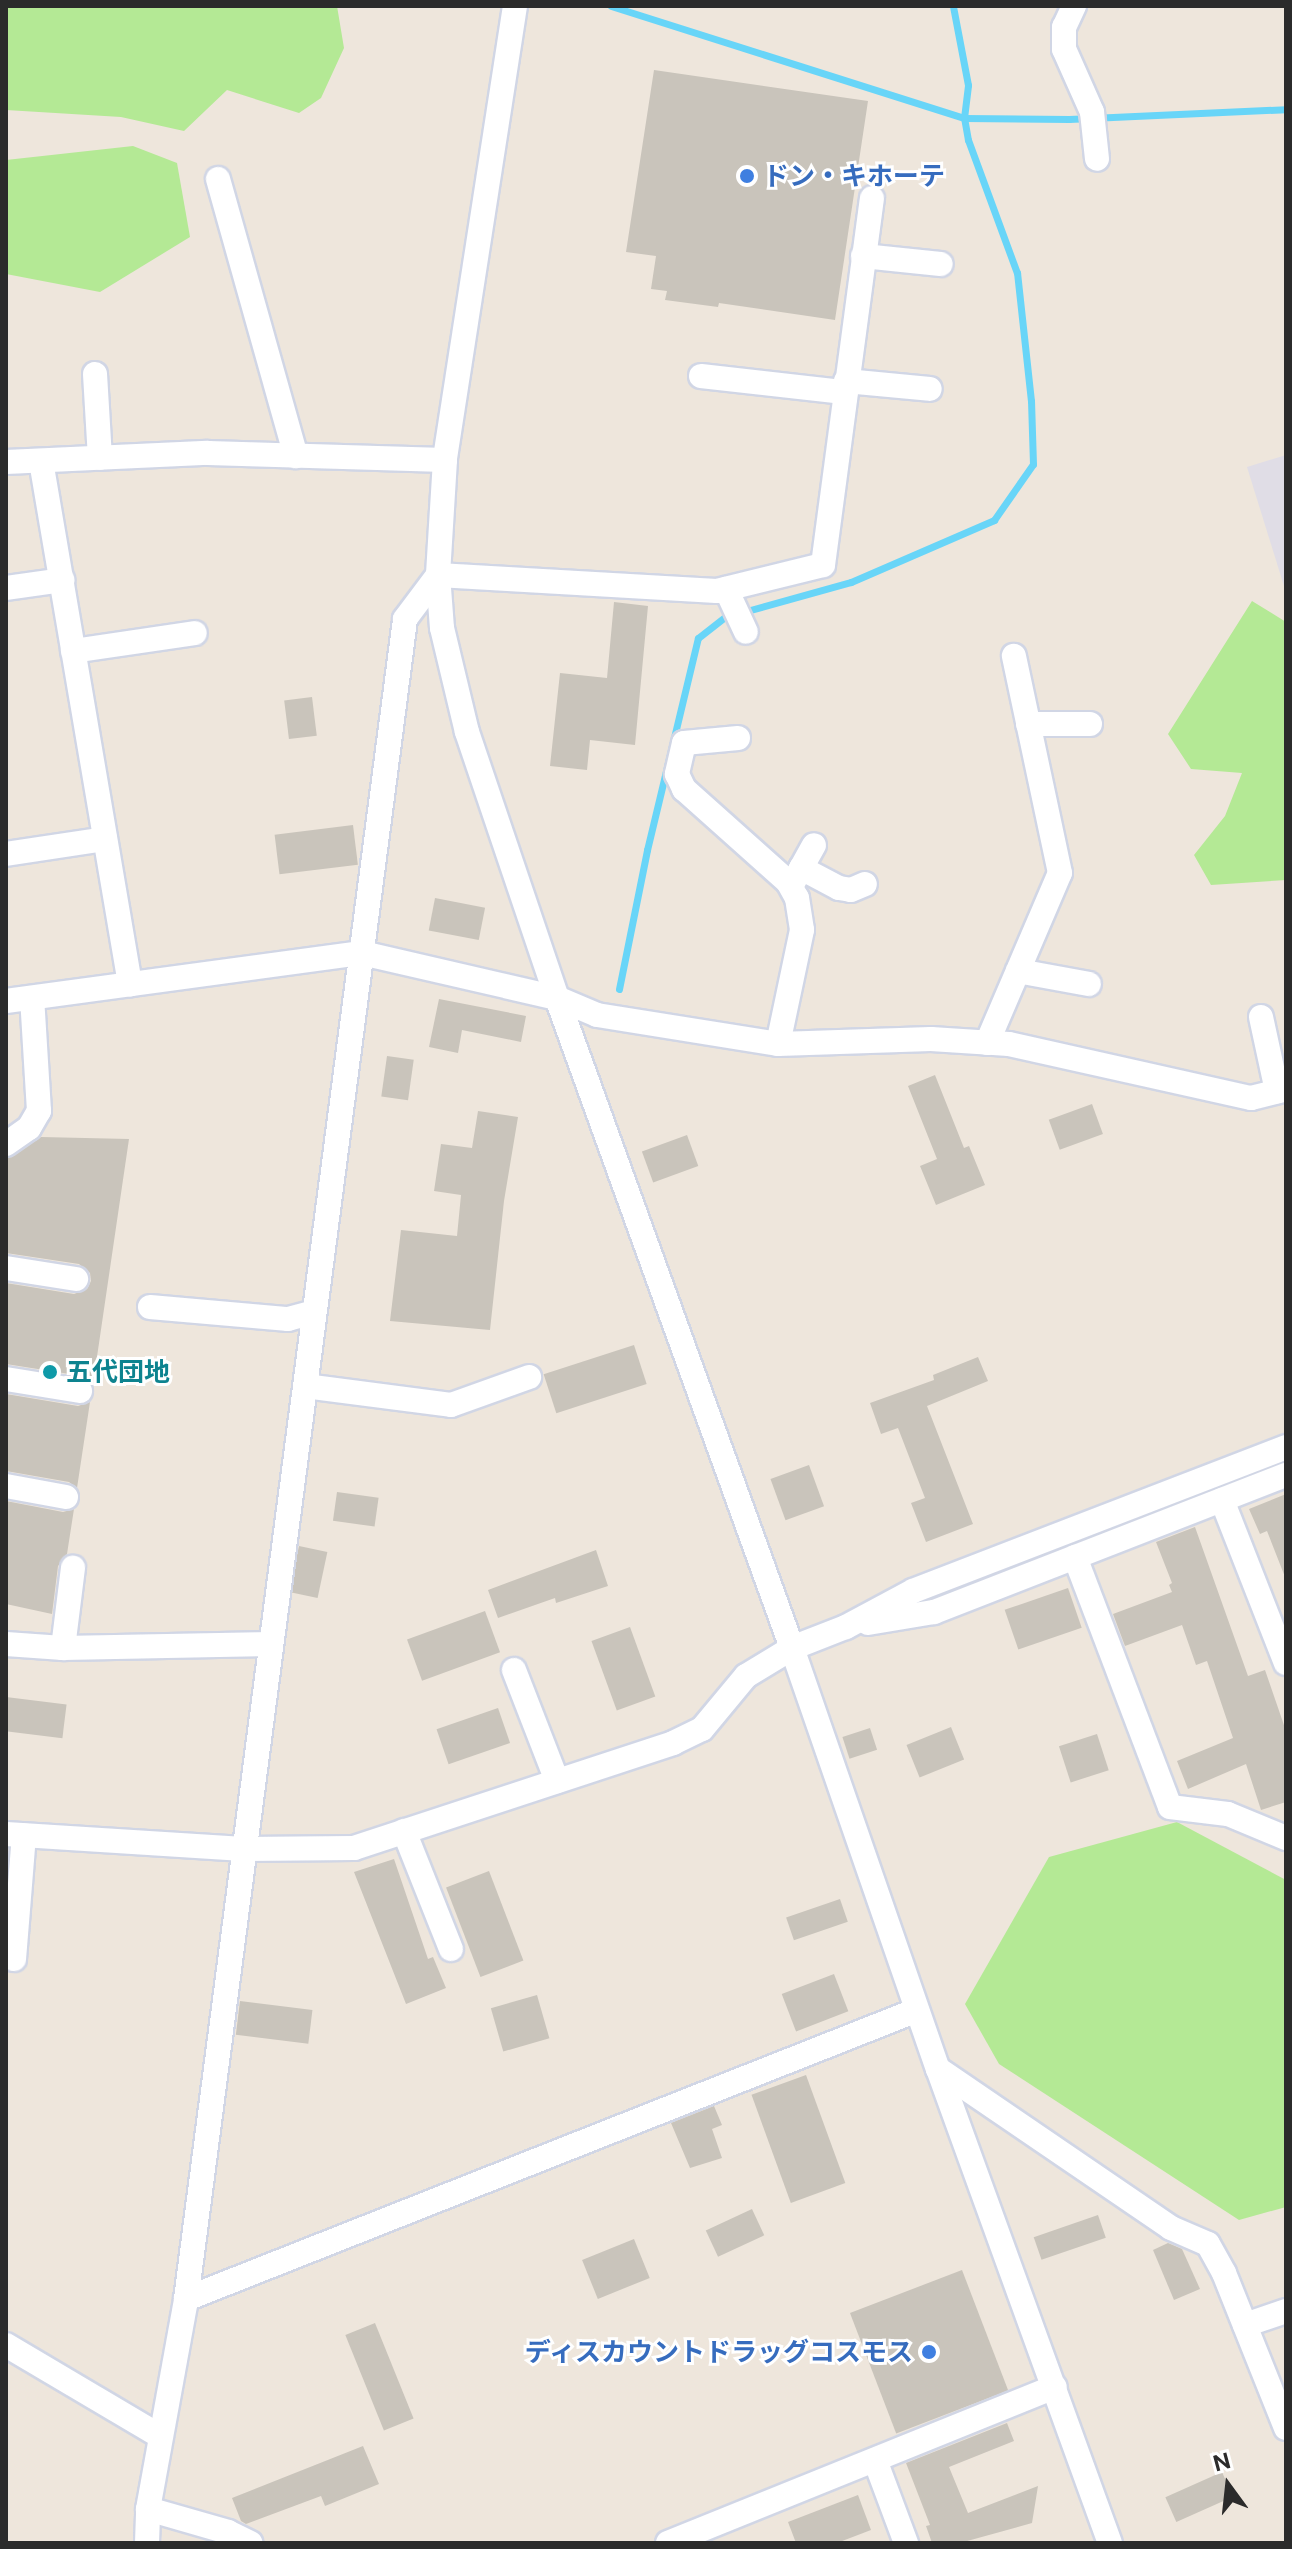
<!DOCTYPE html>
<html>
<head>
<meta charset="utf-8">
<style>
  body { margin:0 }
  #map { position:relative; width:1292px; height:2549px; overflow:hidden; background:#eee6dc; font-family:"Public Sans","Noto Sans JP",sans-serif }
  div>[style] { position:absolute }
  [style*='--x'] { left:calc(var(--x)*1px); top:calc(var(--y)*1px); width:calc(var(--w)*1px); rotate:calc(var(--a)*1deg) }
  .industrial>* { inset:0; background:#e0dde6 }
  .green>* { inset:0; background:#b4e995 }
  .stream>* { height:7px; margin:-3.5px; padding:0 3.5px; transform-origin:3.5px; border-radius:3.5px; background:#68d5f8 }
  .building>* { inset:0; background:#c9c4bb; transform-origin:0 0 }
  .roads { filter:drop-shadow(2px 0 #d1d6e5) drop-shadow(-2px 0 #d1d6e5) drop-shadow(0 2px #d1d6e5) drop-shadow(0 -2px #d1d6e5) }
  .minor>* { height:24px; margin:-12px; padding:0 12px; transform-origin:12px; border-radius:12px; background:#fff }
  .dots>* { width:22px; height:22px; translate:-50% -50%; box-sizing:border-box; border:4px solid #fff; border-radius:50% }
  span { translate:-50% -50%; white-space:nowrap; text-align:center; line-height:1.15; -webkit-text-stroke:6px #fff; paint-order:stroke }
  .shop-label { font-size:26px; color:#366cbe; font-weight:700 }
  .left { translate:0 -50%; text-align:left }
  .right { translate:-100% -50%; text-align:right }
  .culture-label { font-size:26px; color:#0d838f; font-weight:700 }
  .frame { position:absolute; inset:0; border:8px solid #2b2b2b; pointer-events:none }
  .north { position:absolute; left:1188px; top:2445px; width:80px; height:80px; -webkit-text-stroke:6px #fff; paint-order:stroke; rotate:345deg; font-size:22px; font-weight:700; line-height:32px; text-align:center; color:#2b2b2b }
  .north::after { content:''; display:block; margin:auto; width:28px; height:36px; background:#2b2b2b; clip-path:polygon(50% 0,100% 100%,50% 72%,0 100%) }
</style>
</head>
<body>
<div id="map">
  <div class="industrial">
    <i style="clip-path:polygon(1286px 455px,1286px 585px,1284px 586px,1247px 467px)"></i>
  </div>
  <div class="green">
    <i style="clip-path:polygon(6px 6px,337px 6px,344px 48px,321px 98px,299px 113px,227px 90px,184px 131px,121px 117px,6px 110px)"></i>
    <i style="clip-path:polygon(133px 146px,177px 163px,190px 237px,100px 292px,6px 274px,6px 160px)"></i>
    <i style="clip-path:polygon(1252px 601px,1286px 622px,1286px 880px,1211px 885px,1194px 855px,1225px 816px,1242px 773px,1191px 769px,1168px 734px)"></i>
    <i style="clip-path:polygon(1177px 1822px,1286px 1880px,1286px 2207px,1239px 2220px,999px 2064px,965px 2004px,1049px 1857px)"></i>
  </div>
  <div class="stream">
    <i style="--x:611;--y:6;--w:370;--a:17.6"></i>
    <i style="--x:964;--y:118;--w:105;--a:0.5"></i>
    <i style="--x:1069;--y:119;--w:217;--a:-2.6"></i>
    <i style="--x:619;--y:989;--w:142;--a:-78.6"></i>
    <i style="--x:647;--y:850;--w:218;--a:-76.5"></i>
    <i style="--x:698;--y:638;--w:34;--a:-38"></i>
    <i style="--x:725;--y:617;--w:131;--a:-15.5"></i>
    <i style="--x:851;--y:582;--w:156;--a:-23.4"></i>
    <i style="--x:994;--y:520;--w:68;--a:-55.1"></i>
    <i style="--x:1033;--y:464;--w:63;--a:-91.8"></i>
    <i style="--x:1031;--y:401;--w:129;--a:-96.2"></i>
    <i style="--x:1017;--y:273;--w:142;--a:-110.2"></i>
    <i style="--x:968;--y:140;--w:22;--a:-100"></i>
    <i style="--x:964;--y:118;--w:33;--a:-83"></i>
    <i style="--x:968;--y:85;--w:80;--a:-100.8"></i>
  </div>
  <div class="building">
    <i style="clip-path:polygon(654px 70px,868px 101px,835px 320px,719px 303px,718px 307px,665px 300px,667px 291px,651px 289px,656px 256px,626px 252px)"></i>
    <i style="clip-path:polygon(614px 602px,648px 606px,635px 745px,590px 740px,587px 770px,550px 766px,560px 673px,607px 678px)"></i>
    <i style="left:312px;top:697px;width:39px;height:28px;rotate:83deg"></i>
    <i style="left:353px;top:825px;width:40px;height:79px;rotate:83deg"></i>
    <i style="left:435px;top:898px;width:51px;height:33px;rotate:11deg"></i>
    <i style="clip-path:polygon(439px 999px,526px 1016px,521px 1042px,462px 1030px,458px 1053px,429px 1047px)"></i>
    <i style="left:387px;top:1056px;width:27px;height:41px;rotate:8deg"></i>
    <i style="clip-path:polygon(935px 1075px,964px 1148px,969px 1146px,985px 1185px,936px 1205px,920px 1166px,937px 1159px,908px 1086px)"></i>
    <i style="left:1092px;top:1104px;width:32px;height:46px;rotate:70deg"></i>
    <i style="clip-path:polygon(478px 1111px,518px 1117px,504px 1201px,490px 1330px,390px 1321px,401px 1230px,457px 1236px,461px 1195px,434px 1191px,441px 1144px,472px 1148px)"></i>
    <i style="left:687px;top:1135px;width:33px;height:48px;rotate:70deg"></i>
    <i style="clip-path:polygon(41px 1137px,129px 1139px,93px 1384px,82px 1376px,6px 1364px,6px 1283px,74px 1294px,87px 1289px,91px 1281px,90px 1273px,79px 1264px,6px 1253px,6px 1159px)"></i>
    <i style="left:634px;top:1345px;width:41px;height:95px;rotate:72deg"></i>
    <i style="clip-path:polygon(978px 1357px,988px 1381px,927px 1406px,973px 1524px,926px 1542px,911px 1503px,925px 1498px,898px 1428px,881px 1434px,870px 1403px,934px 1380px,933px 1375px)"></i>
    <i style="clip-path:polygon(6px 1394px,78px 1406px,90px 1402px,77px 1488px,69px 1482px,6px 1471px)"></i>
    <i style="left:809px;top:1465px;width:44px;height:41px;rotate:70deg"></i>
    <i style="left:337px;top:1492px;width:42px;height:29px;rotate:8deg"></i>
    <i style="clip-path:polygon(1286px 1494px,1286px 1577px,1285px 1577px,1267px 1531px,1260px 1534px,1249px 1509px)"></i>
    <i style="clip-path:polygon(6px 1501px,63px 1512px,74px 1509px,67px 1554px,58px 1566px,52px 1614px,6px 1604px)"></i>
    <i style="clip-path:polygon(1195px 1527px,1248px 1676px,1265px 1670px,1286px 1731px,1286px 1802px,1261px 1810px,1246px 1764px,1188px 1789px,1177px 1761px,1233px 1738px,1207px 1661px,1196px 1665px,1182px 1625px,1125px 1646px,1113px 1614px,1172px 1592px,1169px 1585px,1172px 1583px,1156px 1542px)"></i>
    <i style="left:299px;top:1546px;width:29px;height:47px;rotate:12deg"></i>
    <i style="clip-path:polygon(596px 1550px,608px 1586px,556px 1603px,555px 1598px,498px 1618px,488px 1590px)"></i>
    <i style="left:1068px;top:1588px;width:42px;height:67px;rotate:71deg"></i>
    <i style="left:485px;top:1611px;width:44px;height:83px;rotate:70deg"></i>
    <i style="left:630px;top:1627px;width:74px;height:41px;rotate:70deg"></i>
    <i style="left:6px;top:1697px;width:61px;height:34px;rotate:7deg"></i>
    <i style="left:498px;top:1708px;width:37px;height:65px;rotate:71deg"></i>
    <i style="left:951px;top:1727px;width:35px;height:48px;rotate:68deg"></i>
    <i style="left:870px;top:1728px;width:23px;height:29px;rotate:72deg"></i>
    <i style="left:1097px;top:1734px;width:38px;height:40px;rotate:72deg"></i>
    <i style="clip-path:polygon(394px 1859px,428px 1959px,433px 1957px,446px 1988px,406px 2004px,354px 1872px)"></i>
    <i style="left:489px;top:1871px;width:96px;height:46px;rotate:69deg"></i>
    <i style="left:840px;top:1899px;width:24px;height:57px;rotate:71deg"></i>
    <i style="left:834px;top:1974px;width:40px;height:56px;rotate:69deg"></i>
    <i style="left:537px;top:1995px;width:45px;height:48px;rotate:74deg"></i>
    <i style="left:240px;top:2001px;width:73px;height:34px;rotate:7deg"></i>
    <i style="left:806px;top:2075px;width:115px;height:58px;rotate:70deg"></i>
    <i style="clip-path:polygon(714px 2106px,722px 2125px,712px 2129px,722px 2158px,690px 2168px,671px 2123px)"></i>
    <i style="left:752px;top:2209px;width:29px;height:51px;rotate:65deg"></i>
    <i style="left:1098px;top:2215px;width:24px;height:68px;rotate:71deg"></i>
    <i style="left:634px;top:2239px;width:42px;height:56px;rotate:68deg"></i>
    <i style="clip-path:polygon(1168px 2243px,1182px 2249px,1200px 2289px,1174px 2300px,1153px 2250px)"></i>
    <i style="left:962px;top:2270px;width:129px;height:120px;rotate:69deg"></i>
    <i style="left:375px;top:2323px;width:103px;height:32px;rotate:68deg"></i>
    <i style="clip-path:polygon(1007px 2423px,1014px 2441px,949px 2467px,968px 2513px,1038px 2486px,1032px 2523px,960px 2543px,932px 2543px,926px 2526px,930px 2525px,906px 2463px)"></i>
    <i style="clip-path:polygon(363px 2446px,379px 2484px,325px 2506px,321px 2496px,246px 2524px,241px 2521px,232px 2498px)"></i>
    <i style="left:1222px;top:2472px;width:27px;height:62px;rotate:66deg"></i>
    <i style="clip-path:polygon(858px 2495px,871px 2530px,837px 2543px,796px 2543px,788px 2522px)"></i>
  </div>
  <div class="roads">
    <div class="minor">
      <i style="--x:515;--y:6;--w:459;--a:98.8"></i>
      <i style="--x:445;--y:460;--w:115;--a:93.5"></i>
      <i style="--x:438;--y:575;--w:53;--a:85.7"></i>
      <i style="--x:442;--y:628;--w:107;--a:76.5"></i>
      <i style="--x:467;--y:732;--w:281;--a:71.3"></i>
      <i style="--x:557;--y:998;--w:691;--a:70.12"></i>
      <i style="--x:792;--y:1648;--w:446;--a:70.9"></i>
      <i style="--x:938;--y:2069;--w:504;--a:70.06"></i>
      <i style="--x:1074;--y:6;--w:23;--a:115"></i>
      <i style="--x:1064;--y:27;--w:22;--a:90"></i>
      <i style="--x:1064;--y:49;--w:69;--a:66"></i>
      <i style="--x:1092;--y:112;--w:47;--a:83.9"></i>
      <i style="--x:218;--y:179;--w:288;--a:74.3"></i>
      <i style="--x:863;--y:256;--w:78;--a:5.9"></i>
      <i style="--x:95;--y:374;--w:84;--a:86.6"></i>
      <i style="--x:701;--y:376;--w:144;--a:6.4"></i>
      <i style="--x:846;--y:381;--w:84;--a:5.4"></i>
      <i style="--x:41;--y:461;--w:531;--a:80.34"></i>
      <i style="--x:6;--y:462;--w:202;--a:-2.6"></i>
      <i style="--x:208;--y:453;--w:237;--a:1.7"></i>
      <i style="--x:438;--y:575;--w:279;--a:3.3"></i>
      <i style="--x:717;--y:591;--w:109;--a:-13.8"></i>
      <i style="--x:823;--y:565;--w:370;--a:-82.4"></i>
      <i style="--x:6;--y:588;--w:57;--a:-8.1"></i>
      <i style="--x:726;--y:589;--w:47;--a:65.1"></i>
      <i style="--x:73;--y:651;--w:123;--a:-8.4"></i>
      <i style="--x:1028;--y:724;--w:62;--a:0"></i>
      <i style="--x:738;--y:738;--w:54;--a:174.7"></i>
      <i style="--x:684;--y:743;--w:32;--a:103"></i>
      <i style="--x:677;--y:774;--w:17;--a:65"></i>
      <i style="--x:684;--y:789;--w:140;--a:41.8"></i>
      <i style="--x:788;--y:882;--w:18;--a:61"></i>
      <i style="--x:797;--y:898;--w:32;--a:81"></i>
      <i style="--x:802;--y:930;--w:116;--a:101.9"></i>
      <i style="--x:6;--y:854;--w:100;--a:-8.6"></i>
      <i style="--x:801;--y:868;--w:43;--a:27.8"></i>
      <i style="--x:839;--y:888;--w:12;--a:9"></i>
      <i style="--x:851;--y:890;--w:15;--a:-23"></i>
      <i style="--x:794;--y:881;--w:41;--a:-60.9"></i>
      <i style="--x:1018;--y:971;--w:72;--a:10.4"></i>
      <i style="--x:6;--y:1001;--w:359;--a:-7.7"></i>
      <i style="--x:362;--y:953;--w:200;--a:13"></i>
      <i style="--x:557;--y:998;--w:43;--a:23"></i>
      <i style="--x:597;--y:1015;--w:183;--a:9.1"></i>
      <i style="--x:778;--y:1044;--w:153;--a:-1.9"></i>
      <i style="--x:931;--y:1039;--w:78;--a:3.7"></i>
      <i style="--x:1009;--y:1044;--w:248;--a:12.6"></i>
      <i style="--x:1251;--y:1098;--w:36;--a:-14"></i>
      <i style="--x:1261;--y:1017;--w:76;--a:77.8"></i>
      <i style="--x:987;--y:1043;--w:185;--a:-66.8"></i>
      <i style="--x:1060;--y:873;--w:222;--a:-102"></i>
      <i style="--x:6;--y:1144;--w:28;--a:-35"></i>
      <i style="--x:29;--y:1128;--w:20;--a:-60"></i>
      <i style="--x:39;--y:1111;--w:113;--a:-93.5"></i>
      <i style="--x:6;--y:1268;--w:71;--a:8.9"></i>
      <i style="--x:150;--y:1307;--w:139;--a:5"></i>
      <i style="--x:288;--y:1319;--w:27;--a:-15"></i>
      <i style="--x:6;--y:1379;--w:75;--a:9.2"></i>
      <i style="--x:305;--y:1386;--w:147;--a:7.4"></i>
      <i style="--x:451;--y:1405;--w:83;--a:-19.7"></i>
      <i style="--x:6;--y:1486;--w:61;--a:10.4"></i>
      <i style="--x:1222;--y:1500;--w:175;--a:68.6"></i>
      <i style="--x:1075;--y:1557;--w:267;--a:69.2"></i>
      <i style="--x:1170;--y:1807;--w:58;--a:6.9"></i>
      <i style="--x:1228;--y:1814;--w:63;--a:22.5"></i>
      <i style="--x:868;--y:1623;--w:67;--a:-9.5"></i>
      <i style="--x:934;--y:1612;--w:378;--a:-21.3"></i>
      <i style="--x:6;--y:1644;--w:57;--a:4"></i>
      <i style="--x:63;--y:1648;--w:208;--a:-1.1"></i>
      <i style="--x:63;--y:1648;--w:81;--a:-82.9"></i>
      <i style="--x:514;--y:1670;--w:119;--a:68.8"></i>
      <i style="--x:404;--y:1831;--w:127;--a:68.3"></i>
      <i style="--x:6;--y:1834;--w:238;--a:3.6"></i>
      <i style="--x:244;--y:1849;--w:110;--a:-0.5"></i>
      <i style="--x:354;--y:1848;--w:336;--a:-18.2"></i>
      <i style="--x:673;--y:1743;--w:32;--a:-26"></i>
      <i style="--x:702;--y:1729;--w:69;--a:-50.3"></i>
      <i style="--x:746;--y:1676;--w:54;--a:-31.3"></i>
      <i style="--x:792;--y:1648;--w:58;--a:-21.3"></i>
      <i style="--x:846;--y:1627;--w:76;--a:-28.2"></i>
      <i style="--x:913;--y:1591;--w:400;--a:-21.1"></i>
      <i style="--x:14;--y:1959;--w:124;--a:-85.4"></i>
      <i style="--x:938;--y:2069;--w:282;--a:34.3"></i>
      <i style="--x:1171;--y:2228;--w:40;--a:23.4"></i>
      <i style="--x:1208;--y:2244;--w:33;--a:61"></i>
      <i style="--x:1224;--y:2273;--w:167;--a:68.2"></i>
      <i style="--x:186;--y:2299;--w:786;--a:-21.57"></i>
      <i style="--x:1245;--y:2325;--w:43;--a:-18.9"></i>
      <i style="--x:6;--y:2345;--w:179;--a:30.6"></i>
      <i style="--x:875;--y:2460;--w:89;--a:69.5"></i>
      <i style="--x:148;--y:2509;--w:83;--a:16"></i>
      <i style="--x:228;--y:2532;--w:25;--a:26"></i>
      <i style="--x:147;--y:2543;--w:34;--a:-88"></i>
      <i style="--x:148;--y:2509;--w:213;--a:-79.7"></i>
      <i style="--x:186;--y:2299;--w:1694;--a:-82.57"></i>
      <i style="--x:405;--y:619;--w:55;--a:-53.1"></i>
      <i style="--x:668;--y:2543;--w:417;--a:-22"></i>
    </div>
  </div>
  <div class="dots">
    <i style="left:747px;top:176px;background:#3f7fe0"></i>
    <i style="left:50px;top:1372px;background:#0f9aa8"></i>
    <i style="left:929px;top:2352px;background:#3f7fe0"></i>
  </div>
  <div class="shop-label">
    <span class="left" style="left:763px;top:176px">ドン・キホーテ</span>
    <span class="right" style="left:913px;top:2352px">ディスカウントドラッグコスモス</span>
  </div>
  <div class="culture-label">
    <span class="left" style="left:66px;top:1372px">五代団地</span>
  </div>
  <div class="frame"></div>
  <div class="north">N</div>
</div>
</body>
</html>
